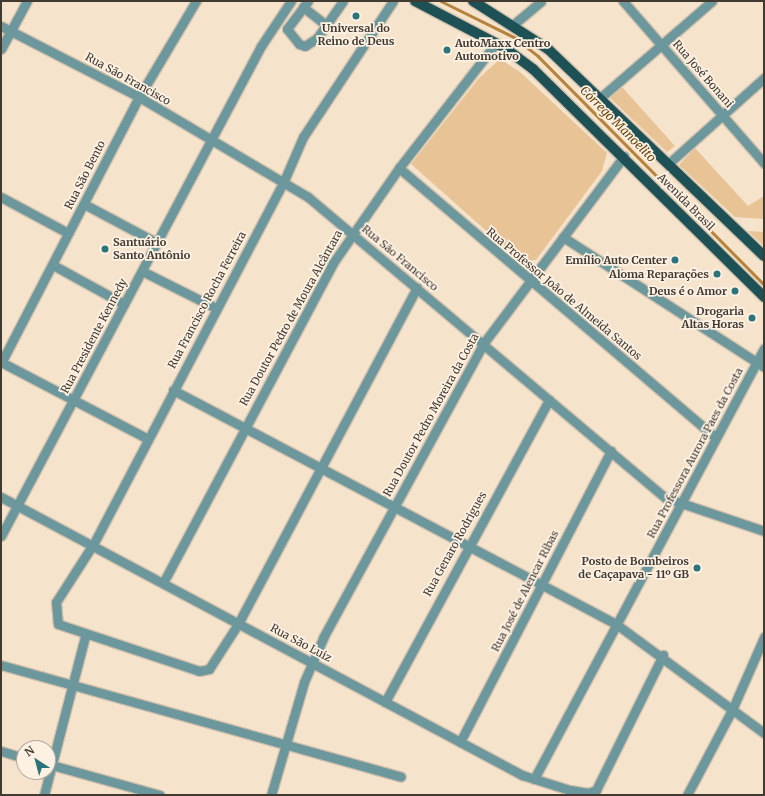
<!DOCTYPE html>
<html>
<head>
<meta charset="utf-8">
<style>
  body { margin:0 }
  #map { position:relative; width:765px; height:796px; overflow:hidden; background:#f6e3cc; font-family:Merriweather,serif }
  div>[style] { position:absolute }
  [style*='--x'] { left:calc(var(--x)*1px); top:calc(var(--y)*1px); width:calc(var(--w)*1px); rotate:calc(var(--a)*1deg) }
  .green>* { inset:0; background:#e8c396 }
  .stream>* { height:2.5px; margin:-1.25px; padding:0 1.25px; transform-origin:1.25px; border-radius:1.25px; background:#b6833d }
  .roads { filter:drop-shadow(1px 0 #d2c1ad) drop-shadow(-1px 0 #d2c1ad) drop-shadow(0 1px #d2c1ad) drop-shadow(0 -1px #d2c1ad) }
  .minor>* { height:9px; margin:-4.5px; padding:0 4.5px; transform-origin:4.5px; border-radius:4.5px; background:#6c989d }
  .major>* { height:10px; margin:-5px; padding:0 5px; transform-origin:5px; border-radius:5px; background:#1e5156 }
  .dots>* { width:11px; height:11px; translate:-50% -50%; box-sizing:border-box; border:2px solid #fdf1e3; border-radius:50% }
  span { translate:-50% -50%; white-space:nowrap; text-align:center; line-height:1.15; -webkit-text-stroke:3.5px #fdf1e3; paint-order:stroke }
  .poi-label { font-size:11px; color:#413a31; font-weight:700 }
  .left { translate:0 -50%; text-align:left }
  .right { translate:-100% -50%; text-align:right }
  .street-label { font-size:11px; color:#413a31 }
  .water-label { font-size:12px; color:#65420a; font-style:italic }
  .frame { position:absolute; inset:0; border:2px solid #413a31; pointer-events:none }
  .north { position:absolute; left:16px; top:740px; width:40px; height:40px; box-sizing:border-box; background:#fdf1e3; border:1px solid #b2a89c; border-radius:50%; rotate:324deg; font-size:11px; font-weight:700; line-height:16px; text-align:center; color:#413a31 }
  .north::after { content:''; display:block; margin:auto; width:14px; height:18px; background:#2b747b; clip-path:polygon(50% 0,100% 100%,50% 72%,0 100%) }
</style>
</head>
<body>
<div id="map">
  <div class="green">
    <i style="clip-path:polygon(500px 59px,520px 72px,607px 153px,602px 171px,536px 260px,520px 261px,411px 164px,479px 78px)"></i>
    <i style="clip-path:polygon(622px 87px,675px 146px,667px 152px,610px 98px)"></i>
    <i style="clip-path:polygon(695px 148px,748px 206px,764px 196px,764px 219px,735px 217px,679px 165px)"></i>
    <i style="clip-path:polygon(748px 231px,764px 232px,764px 246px)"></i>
  </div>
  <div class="stream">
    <i style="--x:441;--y:1;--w:81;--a:26.3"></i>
    <i style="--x:514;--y:37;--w:31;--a:38"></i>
    <i style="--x:538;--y:56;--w:321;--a:45.3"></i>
  </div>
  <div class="roads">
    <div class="minor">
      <i style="--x:308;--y:1;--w:35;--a:127"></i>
      <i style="--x:287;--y:29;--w:19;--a:51"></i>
      <i style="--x:299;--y:44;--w:6;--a:18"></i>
      <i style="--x:305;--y:46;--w:14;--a:-34"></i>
      <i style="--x:317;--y:38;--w:45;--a:-54.9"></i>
      <i style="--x:393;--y:1;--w:163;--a:123.5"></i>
      <i style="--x:303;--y:137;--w:48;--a:113.4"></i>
      <i style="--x:284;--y:181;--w:412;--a:117.7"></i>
      <i style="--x:92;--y:546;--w:67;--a:122.7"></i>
      <i style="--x:56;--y:602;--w:22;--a:85"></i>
      <i style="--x:58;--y:624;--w:149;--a:18.4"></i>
      <i style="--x:199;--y:671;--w:10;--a:-11"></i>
      <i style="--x:209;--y:669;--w:54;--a:-57.2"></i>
      <i style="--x:238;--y:624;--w:381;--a:-62"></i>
      <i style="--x:623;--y:1;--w:215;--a:49"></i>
      <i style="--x:303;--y:7;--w:29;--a:38"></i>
      <i style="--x:514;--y:24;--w:35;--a:-40"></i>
      <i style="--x:1;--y:26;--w:155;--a:27.2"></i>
      <i style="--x:139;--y:97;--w:196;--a:30.6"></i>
      <i style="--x:308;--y:197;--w:468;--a:40.1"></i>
      <i style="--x:666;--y:498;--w:103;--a:18.6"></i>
      <i style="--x:1;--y:49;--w:55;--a:-61.6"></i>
      <i style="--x:600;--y:98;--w:148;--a:-40.9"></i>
      <i style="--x:668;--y:164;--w:129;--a:-41.9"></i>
      <i style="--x:399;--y:168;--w:415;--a:40.4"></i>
      <i style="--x:1;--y:197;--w:76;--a:28.2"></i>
      <i style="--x:84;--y:204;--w:83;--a:28.1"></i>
      <i style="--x:563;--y:237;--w:239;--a:32.9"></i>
      <i style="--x:53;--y:265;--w:81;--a:28.8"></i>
      <i style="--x:142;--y:271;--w:83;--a:26.6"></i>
      <i style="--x:1;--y:362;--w:166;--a:27.6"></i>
      <i style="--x:1;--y:363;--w:300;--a:-62.6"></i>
      <i style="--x:139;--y:97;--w:112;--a:-59.3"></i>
      <i style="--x:173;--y:390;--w:501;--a:27.84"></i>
      <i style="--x:616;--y:624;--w:184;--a:36.4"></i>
      <i style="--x:1;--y:497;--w:591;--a:28.08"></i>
      <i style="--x:522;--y:775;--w:50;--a:17.4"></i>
      <i style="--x:570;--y:790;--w:19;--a:9"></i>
      <i style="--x:589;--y:793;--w:8;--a:-23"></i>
      <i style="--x:596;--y:790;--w:151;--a:-63.6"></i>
      <i style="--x:1;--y:536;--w:555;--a:-62.05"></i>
      <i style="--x:261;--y:46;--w:54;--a:-56.3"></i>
      <i style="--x:163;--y:583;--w:362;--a:-62"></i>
      <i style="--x:333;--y:263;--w:116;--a:-55.2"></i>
      <i style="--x:399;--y:168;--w:158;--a:-52.2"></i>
      <i style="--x:1;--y:665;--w:415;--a:15.6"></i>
      <i style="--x:385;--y:702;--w:344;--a:-61.5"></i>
      <i style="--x:460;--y:742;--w:328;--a:-62.6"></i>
      <i style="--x:1;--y:751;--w:24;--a:17"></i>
      <i style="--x:48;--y:764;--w:116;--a:15.5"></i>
      <i style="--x:534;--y:779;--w:488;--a:-61.9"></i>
      <i style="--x:44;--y:795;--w:164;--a:-75.5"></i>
      <i style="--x:271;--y:795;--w:118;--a:-73.7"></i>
      <i style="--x:304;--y:682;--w:50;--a:-66.5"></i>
      <i style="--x:324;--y:636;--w:332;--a:-61.4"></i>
      <i style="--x:483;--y:344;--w:235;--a:-53.1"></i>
      <i style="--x:687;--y:795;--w:96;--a:-62.1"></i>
      <i style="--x:732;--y:710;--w:80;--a:-66.3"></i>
    </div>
    <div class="major">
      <i style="--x:415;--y:1;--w:102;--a:27.6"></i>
      <i style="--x:505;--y:48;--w:35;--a:37"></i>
      <i style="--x:533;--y:69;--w:325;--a:44.6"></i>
      <i style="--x:473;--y:1;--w:89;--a:32.6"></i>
      <i style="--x:548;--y:49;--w:299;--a:43.8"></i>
    </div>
  </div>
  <div class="dots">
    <i style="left:356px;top:16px;background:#2b747b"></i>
    <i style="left:447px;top:50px;background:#2b747b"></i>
    <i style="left:105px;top:249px;background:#2b747b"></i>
    <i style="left:675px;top:260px;background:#2b747b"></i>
    <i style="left:717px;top:274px;background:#2b747b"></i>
    <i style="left:735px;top:291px;background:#2b747b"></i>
    <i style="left:752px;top:318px;background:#2b747b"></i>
    <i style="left:697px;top:568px;background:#2b747b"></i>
  </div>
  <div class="poi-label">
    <span style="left:356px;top:35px">Universal do<br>Reino de Deus</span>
    <span class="left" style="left:455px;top:50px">AutoMaxx Centro<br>Automotivo</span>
    <span class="left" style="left:113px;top:249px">Santuário<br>Santo Antônio</span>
    <span class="right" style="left:667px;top:260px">Emílio Auto Center</span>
    <span class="right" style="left:709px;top:274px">Aloma Reparações</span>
    <span class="right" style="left:727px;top:291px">Deus é o Amor</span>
    <span class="right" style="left:744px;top:318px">Drogaria<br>Altas Horas</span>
    <span class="right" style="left:689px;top:568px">Posto de Bombeiros<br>de Caçapava - 11º GB</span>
  </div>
  <div class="street-label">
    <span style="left:703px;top:74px;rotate:49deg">Rua José Bonani</span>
    <span style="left:128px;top:79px;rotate:29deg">Rua São Francisco</span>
    <span style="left:85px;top:175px;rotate:-63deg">Rua São Bento</span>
    <span style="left:686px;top:202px;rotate:45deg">Avenida Brasil</span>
    <span style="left:400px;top:258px;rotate:40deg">Rua São Francisco</span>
    <span style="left:564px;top:294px;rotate:40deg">Rua Professor João de Almeida Santos</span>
    <span style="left:207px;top:300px;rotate:-62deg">Rua Francisco Rocha Ferreira</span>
    <span style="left:291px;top:318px;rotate:-61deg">Rua Doutor Pedro de Moura Alcântara</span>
    <span style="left:94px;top:336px;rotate:-62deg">Rua Presidente Kennedy</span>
    <span style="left:431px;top:415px;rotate:-61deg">Rua Doutor Pedro Moreira da Costa</span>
    <span style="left:695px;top:453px;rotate:-62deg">Rua Professora Aurora Paes da Costa</span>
    <span style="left:455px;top:544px;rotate:-61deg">Rua Genaro Rodrigues</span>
    <span style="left:525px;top:591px;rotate:-63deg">Rua José de Alencar Ribas</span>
    <span style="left:301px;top:643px;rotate:28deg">Rua São Luiz</span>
  </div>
  <div class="water-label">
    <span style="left:618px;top:124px;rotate:45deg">Córrego Manoelito</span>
  </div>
  <div class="frame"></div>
  <div class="north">N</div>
</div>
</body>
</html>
